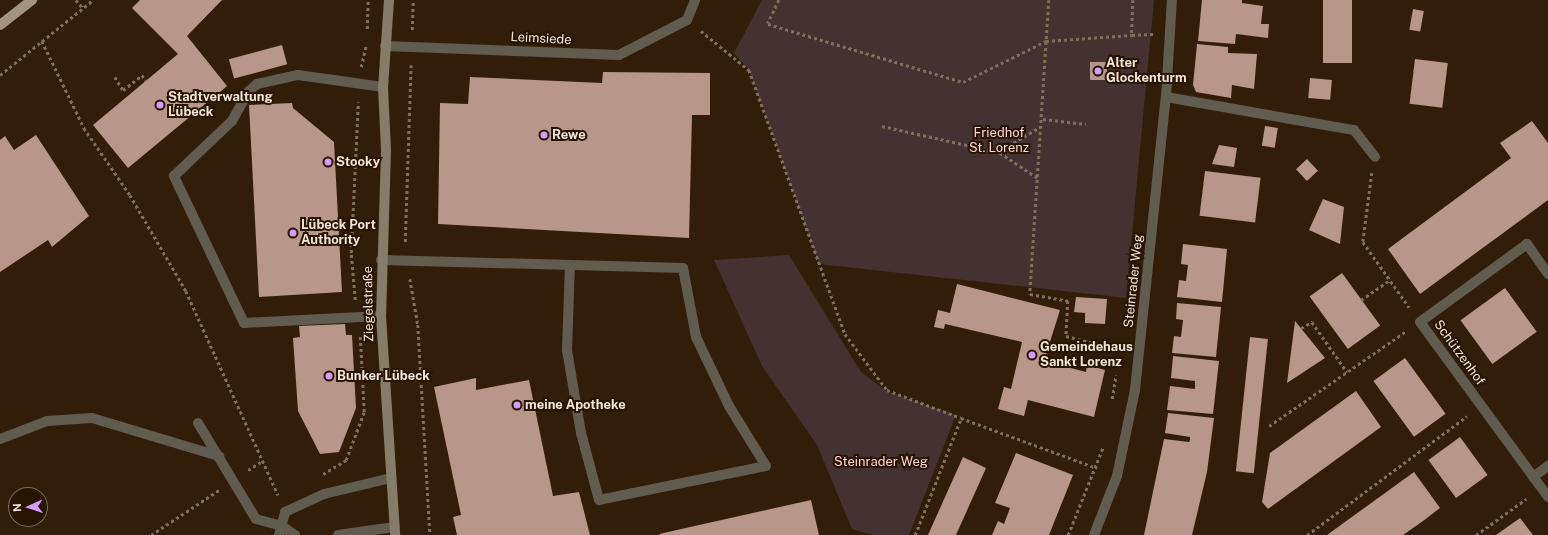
<!DOCTYPE html>
<html>
<head>
<meta charset="utf-8">
<style>
  body { margin:0 }
  #map { position:relative; width:1548px; height:535px; overflow:hidden; background:#321d09; font-family:"Public Sans",sans-serif }
  div>[style] { position:absolute }
  [style*='--x'] { left:calc(var(--x)*1px); top:calc(var(--y)*1px); width:calc(var(--w)*1px); rotate:calc(var(--a)*1deg) }
  .green>* { inset:0; background:#443131 }
  .building>* { inset:0; background:#b89689; transform-origin:0 0 }
  .path>* { height:2.5px; margin-top:-1.25px; transform-origin:0; background:repeating-linear-gradient(90deg,#816f5e 0 3px,transparent 0 6px) }
  .service>* { height:10px; margin:-5px; padding:0 5px; transform-origin:5px; border-radius:5px; background:#615c50 }
  .minor>* { height:10px; margin:-5px; padding:0 5px; transform-origin:5px; border-radius:5px; background:#615c50 }
  .secondary>* { height:10px; margin:-5px; padding:0 5px; transform-origin:5px; border-radius:5px; background:#857c69 }
  .primary>* { height:10px; margin:-5px; padding:0 5px; transform-origin:5px; border-radius:5px; background:#a1957d }
  .dots>* { width:11px; height:11px; translate:-50% -50%; box-sizing:border-box; border:2px solid #281402; border-radius:50% }
  span { translate:-50% -50%; white-space:nowrap; text-align:center; line-height:1.15; -webkit-text-stroke:4px #281402; paint-order:stroke }
  .street-label { font-size:13px; color:#f3e5d9 }
  .poi-label { font-size:13px; color:#f3e5d9; font-weight:700 }
  .left { translate:0 -50%; text-align:left }
  .park-label { font-size:13px; color:#fcd4d4 }
  .north { position:absolute; left:8px; top:487px; width:40px; height:40px; box-sizing:border-box; background:#281402; border:1px solid #796858; border-radius:50%; rotate:267deg; font-size:11px; font-weight:700; line-height:16px; text-align:center; color:#f3e5d9 }
  .north::after { content:''; display:block; margin:auto; width:14px; height:18px; background:#d49cfb; clip-path:polygon(50% 0,100% 100%,50% 72%,0 100%) }
</style>
</head>
<body>
<div id="map">
  <div class="green">
    <i style="clip-path:polygon(762px 0,1154px 0,1126px 298px,819px 264px,749px 70px,734px 53px)"></i>
    <i style="clip-path:polygon(789px 255px,861px 372px,886px 391px,956px 415px,909px 535px,872px 535px,852px 529px,817px 445px,762px 366px,714px 260px)"></i>
  </div>
  <div class="building">
    <i style="clip-path:polygon(140px 0,222px 0,187px 36px,227px 86px,128px 168px,93px 125px,178px 54px,132px 8px)"></i>
    <i style="clip-path:polygon(1202px 0,1242px 0,1242px 3px,1263px 6px,1261px 24px,1269px 24px,1268px 38px,1236px 34px,1235px 44px,1198px 41px)"></i>
    <i style="left:1323px;top:0;width:29px;height:63px"></i>
    <i style="left:1413px;top:9px;width:11px;height:21px;rotate:10deg"></i>
    <i style="clip-path:polygon(1197px 44px,1228px 47px,1228px 53px,1257px 54px,1254px 89px,1232px 85px,1231px 98px,1196px 92px,1193px 85px)"></i>
    <i style="left:282px;top:45px;width:20px;height:55px;rotate:75deg"></i>
    <i style="left:1415px;top:59px;width:33px;height:45px;rotate:7deg"></i>
    <i style="left:1090px;top:62px;width:17px;height:18px"></i>
    <i style="clip-path:polygon(603px 72px,710px 73px,710px 115px,692px 115px,689px 238px,438px 224px,440px 103px,468px 104px,470px 77px,602px 83px)"></i>
    <i style="left:1310px;top:78px;width:22px;height:20px;rotate:5deg"></i>
    <i style="clip-path:polygon(292px 103px,293px 108px,334px 142px,342px 292px,259px 297px,249px 105px)"></i>
    <i style="clip-path:polygon(1532px 121px,1548px 143px,1548px 200px,1420px 294px,1388px 249px,1511px 158px,1500px 143px)"></i>
    <i style="left:1265px;top:126px;width:13px;height:20px;rotate:9deg"></i>
    <i style="clip-path:polygon(36px 135px,89px 216px,52px 247px,48px 240px,0 272px,0 140px,5px 136px,14px 150px)"></i>
    <i style="clip-path:polygon(1219px 145px,1237px 148px,1234px 167px,1212px 164px)"></i>
    <i style="left:1307px;top:159px;width:16px;height:15px;rotate:47deg"></i>
    <i style="left:1205px;top:171px;width:56px;height:45px;rotate:7deg"></i>
    <i style="clip-path:polygon(1323px 199px,1344px 207px,1340px 244px,1309px 230px)"></i>
    <i style="clip-path:polygon(1183px 244px,1227px 249px,1222px 302px,1177px 297px,1179px 280px,1186px 281px,1188px 265px,1181px 264px)"></i>
    <i style="left:1342px;top:273px;width:65px;height:40px;rotate:54deg"></i>
    <i style="clip-path:polygon(957px 284px,1060px 310px,1044px 361px,1086px 372px,1087px 365px,1105px 370px,1094px 417px,1028px 400px,1024px 416px,998px 409px,1004px 387px,1011px 389px,1022px 342px,945px 324px,944px 329px,934px 327px,938px 310px,950px 313px)"></i>
    <i style="left:1505px;top:288px;width:54px;height:55px;rotate:54deg"></i>
    <i style="clip-path:polygon(1076px 297px,1107px 299px,1105px 324px,1085px 323px,1085px 313px,1074px 312px)"></i>
    <i style="clip-path:polygon(1177px 303px,1221px 307px,1216px 357px,1172px 353px,1174px 336px,1181px 337px,1183px 320px,1176px 319px)"></i>
    <i style="clip-path:polygon(1295px 321px,1325px 358px,1287px 383px)"></i>
    <i style="clip-path:polygon(345px 324px,346px 335px,352px 335px,356px 408px,339px 452px,320px 454px,298px 411px,293px 338px,300px 337px,299px 326px)"></i>
    <i style="left:1250px;top:337px;width:18px;height:135px;rotate:6deg"></i>
    <i style="clip-path:polygon(1173px 356px,1219px 361px,1213px 414px,1167px 410px,1170px 386px,1195px 389px,1195px 381px,1171px 378px)"></i>
    <i style="left:1405px;top:358px;width:69px;height:39px;rotate:54deg"></i>
    <i style="clip-path:polygon(476px 378px,476px 390px,529px 380px,553px 496px,579px 492px,590px 535px,457px 535px,453px 517px,461px 515px,434px 387px)"></i>
    <i style="clip-path:polygon(1356px 391px,1381px 427px,1268px 509px,1262px 502px,1270px 453px)"></i>
    <i style="clip-path:polygon(1168px 413px,1214px 418px,1207px 472px,1192px 535px,1144px 535px,1164px 439px,1189px 442px,1190px 440px,1190px 437px,1165px 433px)"></i>
    <i style="left:1460px;top:437px;width:47px;height:39px;rotate:54deg"></i>
    <i style="clip-path:polygon(1016px 453px,1073px 475px,1049px 535px,992px 535px,998px 521px,1004px 524px,1010px 508px,995px 503px)"></i>
    <i style="clip-path:polygon(963px 457px,986px 468px,956px 535px,928px 535px)"></i>
    <i style="clip-path:polygon(1414px 472px,1440px 508px,1423px 521px,1403px 535px,1327px 535px)"></i>
    <i style="clip-path:polygon(811px 500px,819px 535px,660px 535px,659px 534px)"></i>
    <i style="clip-path:polygon(1520px 518px,1533px 535px,1496px 535px)"></i>
  </div>
  <div class="path">
    <i style="--x:76;--y:0;--w:11;--a:49"></i>
    <i style="--x:779;--y:0;--w:26;--a:115"></i>
    <i style="--x:768;--y:24;--w:203;--a:16.6"></i>
    <i style="--x:963;--y:82;--w:93;--a:-26.3"></i>
    <i style="--x:1046;--y:41;--w:86;--a:-4"></i>
    <i style="--x:1049;--y:0;--w:295;--a:93.7"></i>
    <i style="--x:1030;--y:294;--w:39;--a:10"></i>
    <i style="--x:1068;--y:301;--w:35;--a:93"></i>
    <i style="--x:1066;--y:336;--w:56;--a:14.5"></i>
    <i style="--x:1133;--y:0;--w:35;--a:92"></i>
    <i style="--x:1132;--y:35;--w:21;--a:-3"></i>
    <i style="--x:367;--y:29;--w:29;--a:-88"></i>
    <i style="--x:412;--y:30;--w:30;--a:-88"></i>
    <i style="--x:701;--y:31;--w:62;--a:39.1"></i>
    <i style="--x:749;--y:70;--w:281;--a:70"></i>
    <i style="--x:845;--y:334;--w:70;--a:53.1"></i>
    <i style="--x:887;--y:390;--w:79;--a:20.7"></i>
    <i style="--x:42;--y:41;--w:97;--a:64.2"></i>
    <i style="--x:84;--y:128;--w:81;--a:55.5"></i>
    <i style="--x:130;--y:195;--w:111;--a:59.7"></i>
    <i style="--x:186;--y:291;--w:224;--a:65.7"></i>
    <i style="--x:361;--y:67;--w:22;--a:-77"></i>
    <i style="--x:0;--y:75;--w:119;--a:-38.9"></i>
    <i style="--x:115;--y:77;--w:15;--a:58"></i>
    <i style="--x:123;--y:90;--w:24;--a:-38"></i>
    <i style="--x:142;--y:75;--w:7;--a:56"></i>
    <i style="--x:1043;--y:119;--w:43;--a:6.6"></i>
    <i style="--x:882;--y:126;--w:119;--a:12.6"></i>
    <i style="--x:1372;--y:173;--w:70;--a:97.4"></i>
    <i style="--x:1363;--y:242;--w:80;--a:54.7"></i>
    <i style="--x:1037;--y:178;--w:47;--a:-146.3"></i>
    <i style="--x:998;--y:152;--w:49;--a:-30.8"></i>
    <i style="--x:405;--y:242;--w:177;--a:-88.1"></i>
    <i style="--x:410;--y:279;--w:47;--a:80.1"></i>
    <i style="--x:418;--y:325;--w:210;--a:86.7"></i>
    <i style="--x:355;--y:300;--w:47;--a:-94.9"></i>
    <i style="--x:351;--y:253;--w:151;--a:-87.3"></i>
    <i style="--x:1361;--y:300;--w:35;--a:-35"></i>
    <i style="--x:1301;--y:328;--w:13;--a:-29"></i>
    <i style="--x:1312;--y:322;--w:61;--a:55"></i>
    <i style="--x:403;--y:380;--w:17;--a:-3"></i>
    <i style="--x:1112;--y:399;--w:24;--a:-81"></i>
    <i style="--x:1269;--y:426;--w:167;--a:-34.7"></i>
    <i style="--x:248;--y:470;--w:15;--a:-32"></i>
    <i style="--x:323;--y:474;--w:27;--a:-31"></i>
    <i style="--x:346;--y:460;--w:51;--a:-69.4"></i>
    <i style="--x:364;--y:412;--w:77;--a:-93"></i>
    <i style="--x:151;--y:535;--w:82;--a:-33.5"></i>
    <i style="--x:915;--y:535;--w:126;--a:-68.5"></i>
    <i style="--x:961;--y:418;--w:145;--a:20.2"></i>
    <i style="--x:1068;--y:535;--w:95;--a:-68.3"></i>
    <i style="--x:1307;--y:535;--w:199;--a:-36.6"></i>
    <i style="--x:1476;--y:535;--w:62;--a:-35.8"></i>
  </div>
  <div class="service">
    <i style="--x:687;--y:20;--w:22;--a:-68"></i>
    <i style="--x:1166;--y:97;--w:191;--a:10"></i>
    <i style="--x:1354;--y:130;--w:34;--a:52"></i>
    <i style="--x:381;--y:260;--w:302;--a:1.5"></i>
    <i style="--x:683;--y:268;--w:70;--a:79.3"></i>
    <i style="--x:696;--y:337;--w:76;--a:64.4"></i>
    <i style="--x:729;--y:406;--w:70;--a:58.3"></i>
    <i style="--x:766;--y:466;--w:170;--a:168.5"></i>
    <i style="--x:599;--y:500;--w:69;--a:-105"></i>
    <i style="--x:581;--y:433;--w:84;--a:-99.6"></i>
    <i style="--x:567;--y:350;--w:84;--a:-88"></i>
    <i style="--x:381;--y:316;--w:137;--a:177.1"></i>
    <i style="--x:244;--y:323;--w:163;--a:-115.5"></i>
    <i style="--x:174;--y:176;--w:80;--a:-43.5"></i>
    <i style="--x:232;--y:121;--w:33;--a:-61"></i>
    <i style="--x:248;--y:92;--w:12;--a:-42"></i>
    <i style="--x:257;--y:84;--w:42;--a:-12.4"></i>
    <i style="--x:298;--y:75;--w:86;--a:8"></i>
    <i style="--x:198;--y:423;--w:112;--a:58.9"></i>
    <i style="--x:256;--y:519;--w:27;--a:15"></i>
    <i style="--x:282;--y:526;--w:16;--a:35"></i>
    <i style="--x:0;--y:439;--w:50;--a:-21"></i>
    <i style="--x:47;--y:421;--w:45;--a:-3.8"></i>
    <i style="--x:92;--y:418;--w:133;--a:16.7"></i>
    <i style="--x:279;--y:535;--w:24;--a:-75"></i>
    <i style="--x:285;--y:512;--w:43;--a:-24.8"></i>
    <i style="--x:324;--y:494;--w:69;--a:-13.4"></i>
    <i style="--x:338;--y:535;--w:57;--a:-8.1"></i>
  </div>
  <div class="minor">
    <i style="--x:385;--y:46;--w:234;--a:2.2"></i>
    <i style="--x:619;--y:55;--w:76;--a:-27.2"></i>
    <i style="--x:1548;--y:274;--w:37;--a:-125"></i>
    <i style="--x:1527;--y:244;--w:132;--a:143.9"></i>
    <i style="--x:1420;--y:322;--w:217;--a:53.8"></i>
    <i style="--x:1533;--y:477;--w:19;--a:-36"></i>
    <i style="--x:1094;--y:535;--w:63;--a:-68.7"></i>
    <i style="--x:1117;--y:476;--w:88;--a:-78.2"></i>
    <i style="--x:1135;--y:390;--w:295;--a:-84"></i>
    <i style="--x:1166;--y:97;--w:97;--a:-86.5"></i>
  </div>
  <div class="secondary">
    <i style="--x:389;--y:0;--w:87;--a:93.9"></i>
    <i style="--x:383;--y:87;--w:63;--a:87.3"></i>
    <i style="--x:386;--y:150;--w:166;--a:91.7"></i>
    <i style="--x:381;--y:316;--w:219;--a:86.3"></i>
  </div>
  <div class="primary">
    <i style="--x:0;--y:25;--w:41;--a:-38"></i>
  </div>
  <div class="dots">
    <i style="left:1098px;top:71px;background:#d49cfb"></i>
    <i style="left:160px;top:105px;background:#d49cfb"></i>
    <i style="left:544px;top:135px;background:#d49cfb"></i>
    <i style="left:328px;top:162px;background:#d49cfb"></i>
    <i style="left:293px;top:233px;background:#d49cfb"></i>
    <i style="left:1032px;top:355px;background:#d49cfb"></i>
    <i style="left:329px;top:376px;background:#d49cfb"></i>
    <i style="left:517px;top:405px;background:#d49cfb"></i>
  </div>
  <div class="street-label">
    <span style="left:541px;top:39px;rotate:3deg">Leimsiede</span>
    <span style="left:1134px;top:281px;rotate:-84deg">Steinrader Weg</span>
    <span style="left:369px;top:304px;rotate:-91deg">Ziegelstraße</span>
    <span style="left:1459px;top:353px;rotate:54deg">Schützenhof</span>
  </div>
  <div class="poi-label">
    <span class="left" style="left:1106px;top:71px">Alter<br>Glockenturm</span>
    <span class="left" style="left:168px;top:105px">Stadtverwaltung<br>Lübeck</span>
    <span class="left" style="left:552px;top:135px">Rewe</span>
    <span class="left" style="left:336px;top:162px">Stooky</span>
    <span class="left" style="left:301px;top:233px">Lübeck Port<br>Authority</span>
    <span class="left" style="left:1040px;top:355px">Gemeindehaus<br>Sankt Lorenz</span>
    <span class="left" style="left:337px;top:376px">Bunker Lübeck</span>
    <span class="left" style="left:525px;top:405px">meine Apotheke</span>
  </div>
  <div class="park-label">
    <span style="left:999px;top:141px">Friedhof<br>St. Lorenz</span>
    <span style="left:881px;top:462px">Steinrader Weg</span>
  </div>
  <div class="north">N</div>
</div>
</body>
</html>
